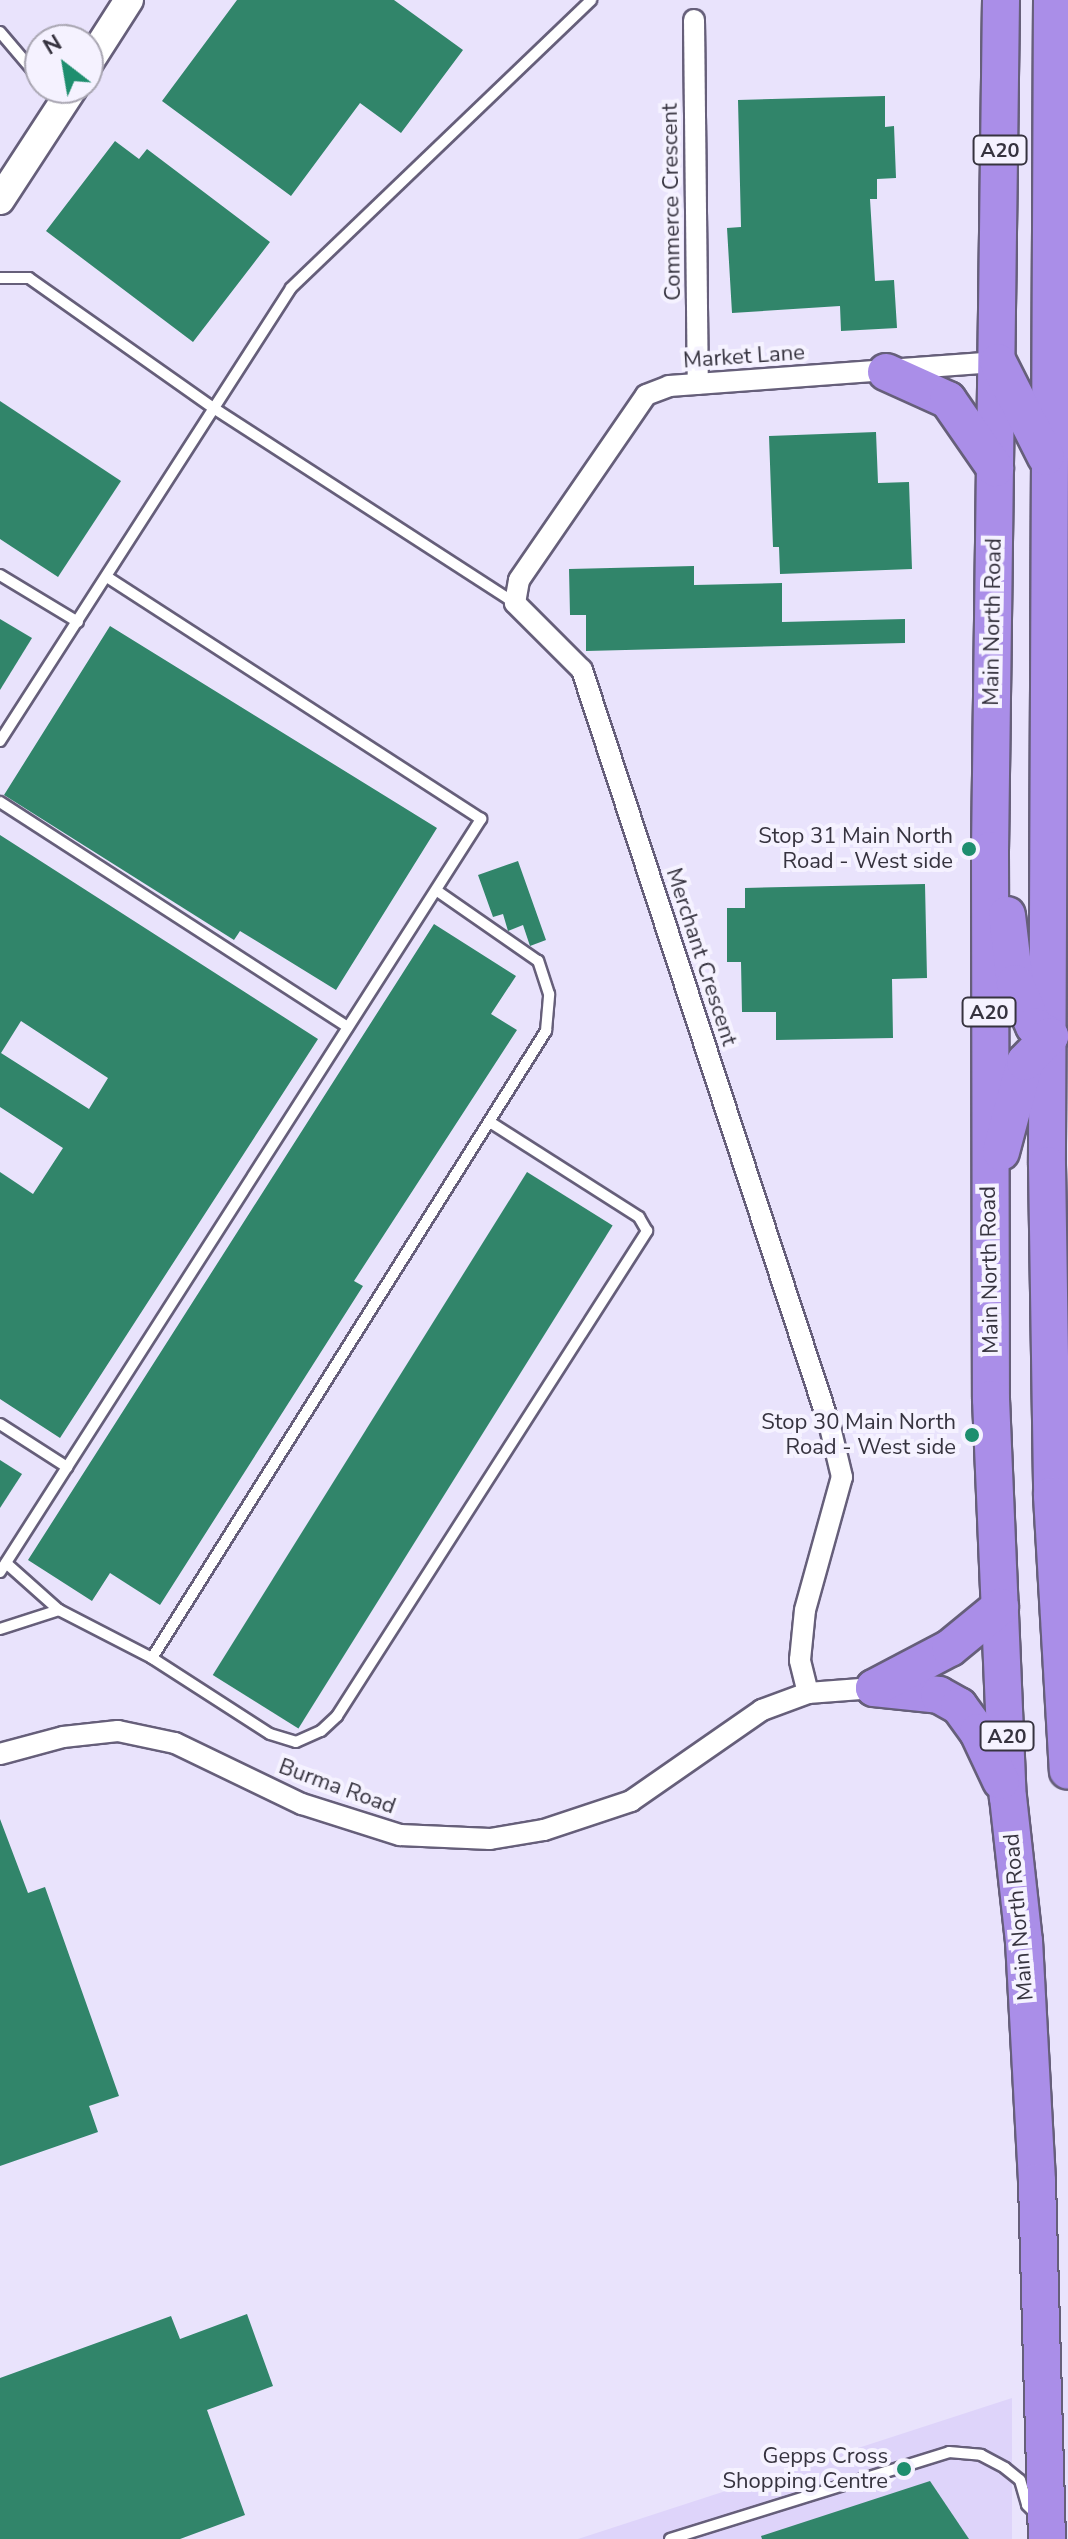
<!DOCTYPE html>
<html>
<head>
<meta charset="utf-8">
<style>
  body { margin:0 }
  #map { position:relative; width:1068px; height:2539px; overflow:hidden; background:#e9e3fc; font-family:"Nunito Sans",sans-serif }
  div>[style] { position:absolute }
  [style*='--x'] { left:calc(var(--x)*1px); top:calc(var(--y)*1px); width:calc(var(--w)*1px); rotate:calc(var(--a)*1deg) }
  .built>* { inset:0; background:#ded4fa }
  .building>* { inset:0; background:#31856a; transform-origin:0 0 }
  .roads { filter:drop-shadow(2px 0 #665f7a) drop-shadow(-2px 0 #665f7a) drop-shadow(0 2px #665f7a) drop-shadow(0 -2px #665f7a) }
  .lane>* { height:10px; margin:-5px; padding:0 5px; transform-origin:5px; border-radius:5px; background:#fff }
  .street>* { height:20px; margin:-10px; padding:0 10px; transform-origin:10px; border-radius:10px; background:#fff }
  .secondary>* { height:28px; margin:-14px; padding:0 14px; transform-origin:14px; border-radius:14px; background:#fff }
  .highway>* { height:36px; margin:-18px; padding:0 18px; transform-origin:18px; border-radius:18px; background:#aa8ee8 }
  .dots>* { width:22px; height:22px; translate:-50% -50%; box-sizing:border-box; border:4px solid #f5f2ff; border-radius:50% }
  span { translate:-50% -50%; white-space:nowrap; text-align:center; line-height:1.15; -webkit-text-stroke:8px #f5f2ff; paint-order:stroke }
  .shield-label span { padding:2px 6px; background:#f5f2ff; border:2px solid; border-radius:6px; -webkit-text-stroke-width:0 }
  .shield-label { font-size:20px; color:#36333f; font-weight:700 }
  .street-label { font-size:22px; color:#36333f }
  .poi-label { font-size:22px; color:#36333f }
  .right { translate:-100% -50%; text-align:right }
  .north { position:absolute; left:24px; top:24px; width:80px; height:80px; box-sizing:border-box; background:#f5f2ff; border:2px solid #a9a6b2; border-radius:50%; rotate:329deg; font-size:22px; font-weight:700; line-height:32px; text-align:center; color:#36333f }
  .north::after { content:''; display:block; margin:auto; width:28px; height:36px; background:#1e8e6e; clip-path:polygon(50% 0,100% 100%,50% 72%,0 100%) }
</style>
</head>
<body>
<div id="map">
  <div class="built">
    <i style="clip-path:polygon(1012px 2398px,1012px 2539px,578px 2539px)"></i>
  </div>
  <div class="building">
    <i style="clip-path:polygon(237px 0,394px 0,463px 50px,401px 133px,360px 103px,291px 196px,162px 101px)"></i>
    <i style="clip-path:polygon(885px 96px,885px 127px,894px 126px,896px 178px,877px 179px,877px 199px,870px 199px,875px 281px,894px 280px,897px 328px,841px 331px,840px 306px,732px 313px,727px 228px,741px 227px,738px 100px)"></i>
    <i style="clip-path:polygon(115px 141px,139px 159px,147px 149px,270px 242px,193px 342px,46px 231px)"></i>
    <i style="clip-path:polygon(0 401px,121px 481px,58px 577px,0 539px)"></i>
    <i style="clip-path:polygon(876px 432px,878px 483px,909px 482px,912px 569px,780px 574px,779px 547px,773px 547px,769px 436px)"></i>
    <i style="clip-path:polygon(694px 566px,694px 585px,782px 583px,782px 622px,905px 619px,905px 643px,586px 651px,586px 615px,570px 615px,569px 569px)"></i>
    <i style="clip-path:polygon(0 619px,32px 638px,0 690px)"></i>
    <i style="clip-path:polygon(110px 626px,437px 828px,336px 990px,240px 931px,234px 940px,4px 795px)"></i>
    <i style="clip-path:polygon(evenodd,0 835px,318px 1039px,60px 1438px,0 1399px,0 1172px,33px 1194px,63px 1148px,0 1107px,0 835px,21px 1021px,108px 1078px,89px 1109px,1px 1053px,21px 1021px)"></i>
    <i style="clip-path:polygon(518px 861px,546px 940px,530px 946px,523px 925px,508px 931px,503px 914px,493px 917px,478px 875px)"></i>
    <i style="clip-path:polygon(925px 884px,927px 978px,892px 979px,893px 1038px,776px 1040px,776px 1012px,742px 1012px,741px 962px,727px 962px,727px 908px,745px 908px,745px 888px)"></i>
    <i style="clip-path:polygon(434px 924px,516px 976px,491px 1014px,517px 1030px,354px 1281px,363px 1286px,160px 1605px,110px 1573px,92px 1601px,28px 1560px)"></i>
    <i style="left:527px;top:1172px;width:101px;height:593px;rotate:32deg"></i>
    <i style="clip-path:polygon(0 1460px,22px 1474px,0 1508px)"></i>
    <i style="clip-path:polygon(0 1819px,28px 1893px,45px 1887px,119px 2096px,89px 2106px,98px 2132px,0 2166px)"></i>
    <i style="clip-path:polygon(247px 2314px,273px 2386px,207px 2410px,245px 2515px,180px 2539px,0 2539px,0 2378px,171px 2316px,180px 2339px)"></i>
    <i style="clip-path:polygon(930px 2481px,969px 2539px,762px 2539px,761px 2536px)"></i>
  </div>
  <div class="roads">
    <div class="lane">
      <i style="--x:0;--y:32;--w:62;--a:49.6"></i>
      <i style="--x:0;--y:278;--w:29;--a:0"></i>
      <i style="--x:29;--y:278;--w:228;--a:35.2"></i>
      <i style="--x:215;--y:409;--w:357;--a:32.9"></i>
      <i style="--x:0;--y:575;--w:91;--a:31.1"></i>
      <i style="--x:0;--y:741;--w:538;--a:-57.28"></i>
      <i style="--x:291;--y:288;--w:416;--a:-43.8"></i>
      <i style="--x:0;--y:802;--w:414;--a:32.9"></i>
      <i style="--x:0;--y:1424;--w:80;--a:32.7"></i>
      <i style="--x:6;--y:1563;--w:71;--a:41.6"></i>
      <i style="--x:0;--y:1572;--w:894;--a:-57.43"></i>
      <i style="--x:481;--y:819;--w:445;--a:-147.1"></i>
      <i style="--x:0;--y:1629;--w:62;--a:-17.9"></i>
      <i style="--x:59;--y:1610;--w:105;--a:27.3"></i>
      <i style="--x:152;--y:1658;--w:140;--a:32.8"></i>
      <i style="--x:270;--y:1734;--w:27;--a:17"></i>
      <i style="--x:296;--y:1742;--w:27;--a:-24"></i>
      <i style="--x:321;--y:1731;--w:22;--a:-43"></i>
      <i style="--x:337;--y:1716;--w:576;--a:-57.41"></i>
      <i style="--x:647;--y:1231;--w:16;--a:-120"></i>
      <i style="--x:639;--y:1217;--w:177;--a:-147.5"></i>
      <i style="--x:152;--y:1658;--w:741;--a:-57.86"></i>
      <i style="--x:546;--y:1031;--w:37;--a:-85"></i>
      <i style="--x:549;--y:994;--w:35;--a:-108"></i>
      <i style="--x:538;--y:961;--w:124;--a:-145.2"></i>
      <i style="--x:670;--y:2539;--w:292;--a:-17.3"></i>
      <i style="--x:949;--y:2452;--w:32;--a:5"></i>
      <i style="--x:981;--y:2455;--w:27;--a:28"></i>
      <i style="--x:1005;--y:2468;--w:19;--a:39"></i>
      <i style="--x:1020;--y:2480;--w:26;--a:74"></i>
      <i style="--x:1027;--y:2505;--w:14;--a:45"></i>
    </div>
    <div class="street">
      <i style="--x:694;--y:20;--w:364;--a:89.4"></i>
      <i style="--x:808;--y:1693;--w:34;--a:-104"></i>
      <i style="--x:800;--y:1660;--w:50;--a:-84.3"></i>
      <i style="--x:805;--y:1610;--w:138;--a:-74.5"></i>
      <i style="--x:842;--y:1477;--w:51;--a:-103.5"></i>
      <i style="--x:830;--y:1427;--w:797;--a:-108.14"></i>
      <i style="--x:582;--y:670;--w:95;--a:-135"></i>
      <i style="--x:515;--y:603;--w:23;--a:-80"></i>
      <i style="--x:519;--y:580;--w:224;--a:-55.5"></i>
      <i style="--x:646;--y:395;--w:25;--a:-21"></i>
      <i style="--x:669;--y:386;--w:330;--a:-4.2"></i>
      <i style="--x:0;--y:1754;--w:65;--a:-15.1"></i>
      <i style="--x:63;--y:1737;--w:55;--a:-6.2"></i>
      <i style="--x:118;--y:1731;--w:58;--a:11.9"></i>
      <i style="--x:175;--y:1743;--w:141;--a:25.7"></i>
      <i style="--x:302;--y:1804;--w:103;--a:17.6"></i>
      <i style="--x:400;--y:1835;--w:90;--a:2.5"></i>
      <i style="--x:490;--y:1839;--w:55;--a:-9.5"></i>
      <i style="--x:544;--y:1830;--w:92;--a:-18.4"></i>
      <i style="--x:631;--y:1801;--w:160;--a:-34.8"></i>
      <i style="--x:762;--y:1710;--w:49;--a:-20.3"></i>
      <i style="--x:808;--y:1693;--w:66;--a:-4.3"></i>
    </div>
    <div class="secondary">
      <i style="--x:88;--y:64;--w:76;--a:-57.4"></i>
      <i style="--x:0;--y:200;--w:134;--a:-56.9"></i>
    </div>
    <div class="highway">
      <i style="--x:1001;--y:0;--w:850;--a:90.74"></i>
      <i style="--x:990;--y:850;--w:549;--a:89.9"></i>
      <i style="--x:991;--y:1399;--w:398;--a:87.6"></i>
      <i style="--x:1008;--y:1797;--w:145;--a:83.7"></i>
      <i style="--x:1024;--y:1941;--w:241;--a:86.9"></i>
      <i style="--x:1037;--y:2182;--w:357;--a:88.4"></i>
      <i style="--x:1052;--y:0;--w:1165;--a:90.25"></i>
      <i style="--x:1047;--y:1165;--w:331;--a:89.1"></i>
      <i style="--x:1052;--y:1496;--w:275;--a:86.7"></i>
      <i style="--x:998;--y:362;--w:106;--a:63.2"></i>
      <i style="--x:886;--y:372;--w:68;--a:24.3"></i>
      <i style="--x:948;--y:400;--w:83;--a:55.3"></i>
      <i style="--x:1007;--y:915;--w:68;--a:83.3"></i>
      <i style="--x:1015;--y:983;--w:47;--a:66.2"></i>
      <i style="--x:1034;--y:1026;--w:19;--a:32"></i>
      <i style="--x:1001;--y:1152;--w:93;--a:-75.1"></i>
      <i style="--x:1025;--y:1062;--w:36;--a:-46"></i>
      <i style="--x:874;--y:1688;--w:65;--a:6.1"></i>
      <i style="--x:939;--y:1695;--w:23;--a:29"></i>
      <i style="--x:959;--y:1706;--w:32;--a:54"></i>
      <i style="--x:978;--y:1732;--w:54;--a:64.9"></i>
      <i style="--x:874;--y:1688;--w:86;--a:-27.8"></i>
      <i style="--x:950;--y:1648;--w:65;--a:-39.4"></i>
    </div>
  </div>
  <div class="dots">
    <i style="left:969px;top:849px;background:#1e8e6e"></i>
    <i style="left:972px;top:1435px;background:#1e8e6e"></i>
    <i style="left:904px;top:2469px;background:#1e8e6e"></i>
  </div>
  <div class="shield-label">
    <span style="left:1000px;top:150px">A20</span>
    <span style="left:989px;top:1012px">A20</span>
    <span style="left:1007px;top:1736px">A20</span>
  </div>
  <div class="street-label">
    <span style="left:672px;top:202px;rotate:-91deg">Commerce Crescent</span>
    <span style="left:744px;top:357px;rotate:-4deg">Market Lane</span>
    <span style="left:993px;top:622px;rotate:-89deg">Main North Road</span>
    <span style="left:701px;top:957px;rotate:72deg">Merchant Crescent</span>
    <span style="left:990px;top:1270px;rotate:-91deg">Main North Road</span>
    <span style="left:337px;top:1787px;rotate:20deg">Burma Road</span>
    <span style="left:1019px;top:1917px;rotate:-95deg">Main North Road</span>
  </div>
  <div class="poi-label">
    <span class="right" style="left:953px;top:849px">Stop 31 Main North<br>Road - West side</span>
    <span class="right" style="left:956px;top:1435px">Stop 30 Main North<br>Road - West side</span>
    <span class="right" style="left:888px;top:2469px">Gepps Cross<br>Shopping Centre</span>
  </div>
  <div class="north">N</div>
</div>
</body>
</html>
